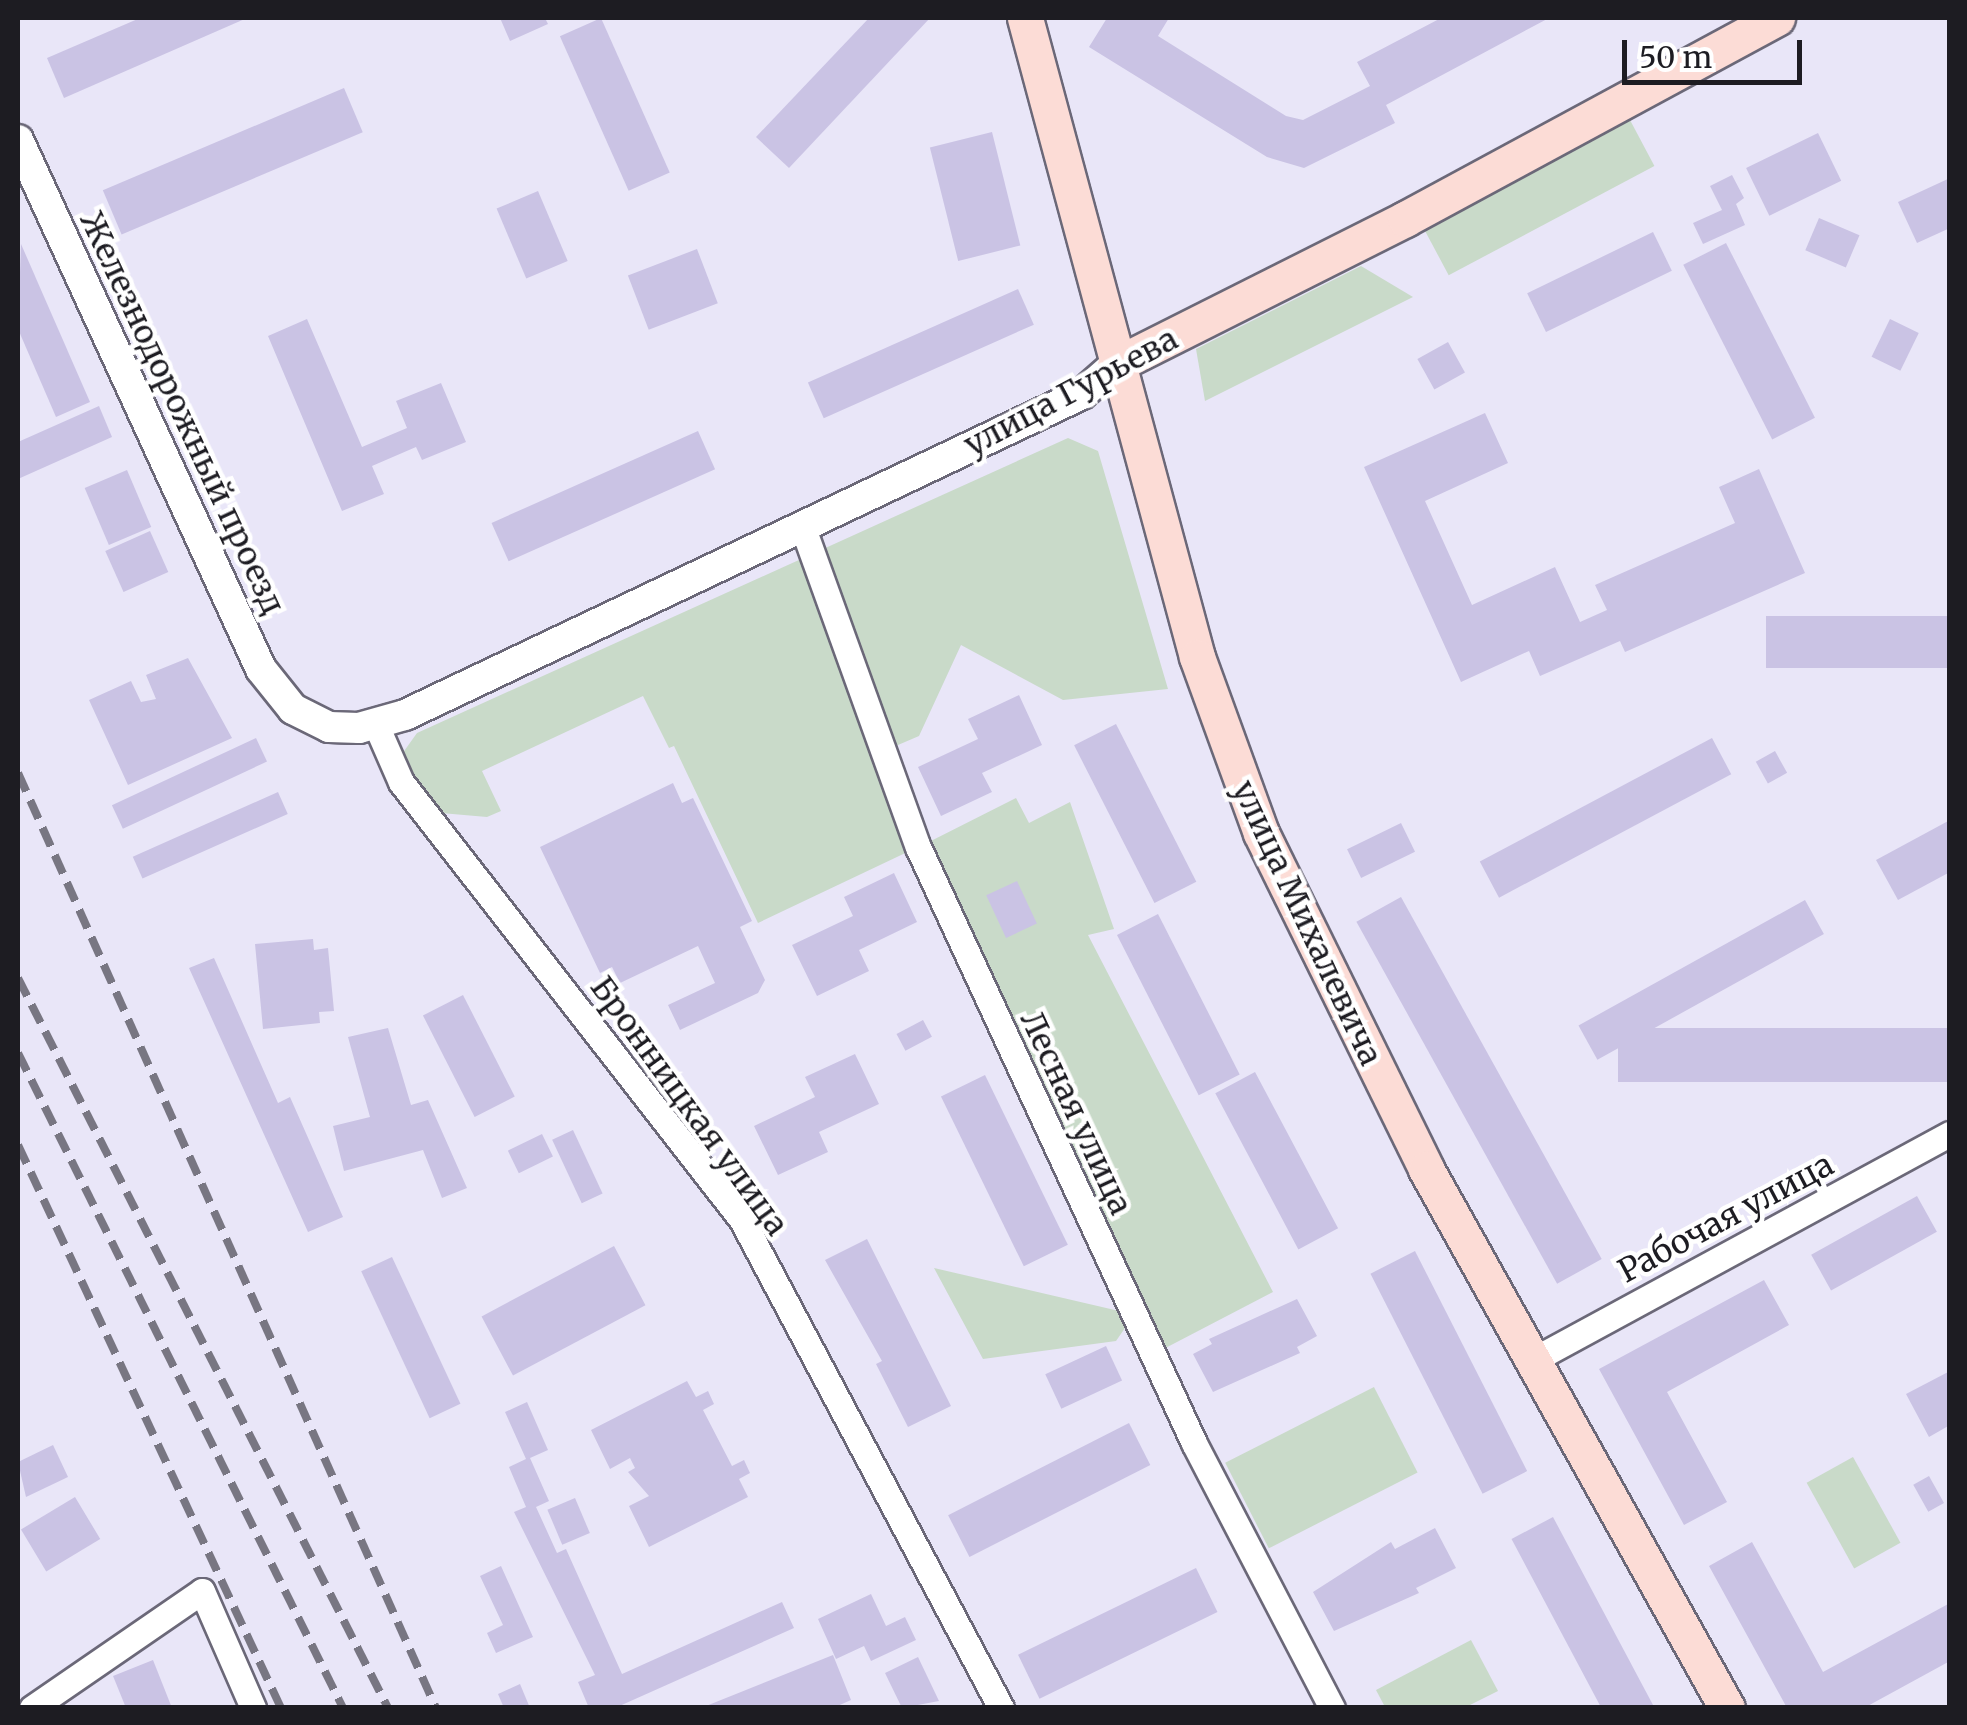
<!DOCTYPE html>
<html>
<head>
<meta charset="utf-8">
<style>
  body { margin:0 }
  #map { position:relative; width:1967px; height:1725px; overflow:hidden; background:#e9e6f8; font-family:Merriweather,serif }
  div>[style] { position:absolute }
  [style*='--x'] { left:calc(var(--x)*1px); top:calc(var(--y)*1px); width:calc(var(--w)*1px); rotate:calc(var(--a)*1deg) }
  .green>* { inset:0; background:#c9dac9; transform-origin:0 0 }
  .building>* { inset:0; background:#cac3e4; transform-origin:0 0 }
  .roads { filter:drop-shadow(2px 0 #6b6878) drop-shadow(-2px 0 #6b6878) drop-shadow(0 2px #6b6878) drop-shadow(0 -2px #6b6878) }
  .minor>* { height:25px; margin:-12.5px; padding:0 12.5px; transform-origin:12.5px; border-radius:12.5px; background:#fff }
  .tertiary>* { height:30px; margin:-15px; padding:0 15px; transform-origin:15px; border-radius:15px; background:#fff }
  .secondary>* { height:35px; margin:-17.5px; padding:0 17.5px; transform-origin:17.5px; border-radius:17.5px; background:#fcdcd6 }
  .rail>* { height:8px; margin-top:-4px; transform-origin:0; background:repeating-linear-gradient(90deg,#787682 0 20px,transparent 0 30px) }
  span { translate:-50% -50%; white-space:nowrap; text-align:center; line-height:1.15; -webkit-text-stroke:9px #fff; paint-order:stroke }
  .street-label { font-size:32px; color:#1d1c22 }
  .frame { position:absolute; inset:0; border:20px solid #1d1c22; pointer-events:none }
  .scale { position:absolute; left:1622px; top:40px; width:180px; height:45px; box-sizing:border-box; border:5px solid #1d1c22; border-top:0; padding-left:12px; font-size:30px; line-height:35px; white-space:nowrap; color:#1d1c22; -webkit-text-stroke:8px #fff; paint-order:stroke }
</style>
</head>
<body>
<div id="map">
  <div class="green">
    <i style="left:1630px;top:120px;width:52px;height:233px;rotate:62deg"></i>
    <i style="clip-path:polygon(1361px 266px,1413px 297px,1205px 401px,1196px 349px)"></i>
    <i style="clip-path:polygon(1068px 438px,1098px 451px,1168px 689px,1063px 700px,961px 645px,919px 736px,884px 751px,919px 847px,1016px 798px,1029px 823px,1070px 802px,1114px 929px,1088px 935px,1273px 1292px,1152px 1355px,1134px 1315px,1116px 1341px,983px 1359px,934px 1268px,1132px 1314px,918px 847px,758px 923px,674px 746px,669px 748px,643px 696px,482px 771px,501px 811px,487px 817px,441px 813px,415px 785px,402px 754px,417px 733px)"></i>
    <i style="left:1374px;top:1387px;width:96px;height:167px;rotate:63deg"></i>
    <i style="left:1853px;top:1457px;width:98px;height:53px;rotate:61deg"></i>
    <i style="clip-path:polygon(1471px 1640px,1498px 1691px,1466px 1707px,1385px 1707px,1376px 1690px)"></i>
  </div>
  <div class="building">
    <i style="clip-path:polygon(140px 18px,247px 18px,64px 98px,47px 58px)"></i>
    <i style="clip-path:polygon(500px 18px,545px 18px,548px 24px,510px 41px)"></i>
    <i style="left:601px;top:18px;width:169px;height:45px;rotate:66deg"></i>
    <i style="clip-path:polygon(869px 18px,930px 18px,789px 168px,756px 137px)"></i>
    <i style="clip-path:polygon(1107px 18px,1169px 18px,1158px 36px,1286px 116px,1303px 120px,1370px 86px,1357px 62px,1441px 18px,1549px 18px,1386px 105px,1395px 123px,1304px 168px,1267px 157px,1089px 47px)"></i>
    <i style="left:344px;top:88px;width:48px;height:262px;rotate:67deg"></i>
    <i style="left:992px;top:132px;width:117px;height:64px;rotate:76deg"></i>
    <i style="left:1818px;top:133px;width:53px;height:80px;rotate:64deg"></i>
    <i style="clip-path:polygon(1732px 175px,1744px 198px,1736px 204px,1745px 225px,1703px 244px,1693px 223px,1722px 210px,1710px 186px)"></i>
    <i style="clip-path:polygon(1950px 178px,1950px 228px,1917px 243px,1898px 202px)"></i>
    <i style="left:538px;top:191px;width:76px;height:45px;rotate:67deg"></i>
    <i style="left:1819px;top:218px;width:44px;height:35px;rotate:23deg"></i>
    <i style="left:1653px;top:232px;width:43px;height:140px;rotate:64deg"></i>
    <i style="left:1726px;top:243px;width:196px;height:48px;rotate:63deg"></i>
    <i style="clip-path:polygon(21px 244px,90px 402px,56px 417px,18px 329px)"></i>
    <i style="left:697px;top:249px;width:58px;height:74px;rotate:69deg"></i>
    <i style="left:1018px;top:289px;width:39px;height:230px;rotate:66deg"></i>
    <i style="clip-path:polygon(307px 319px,362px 447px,407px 428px,396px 401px,441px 383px,466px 442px,422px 460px,416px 447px,372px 466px,384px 494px,342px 511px,268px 336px)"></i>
    <i style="left:1890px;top:319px;width:32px;height:42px;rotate:26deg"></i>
    <i style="left:1448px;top:342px;width:35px;height:35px;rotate:61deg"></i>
    <i style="clip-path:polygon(99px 406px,112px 437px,18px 479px,18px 442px)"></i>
    <i style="clip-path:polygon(1485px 413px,1508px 463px,1425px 501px,1472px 605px,1555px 567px,1580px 622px,1607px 610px,1595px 585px,1735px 523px,1719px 487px,1759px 469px,1805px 573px,1625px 652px,1620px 641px,1540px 676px,1529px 651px,1461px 682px,1364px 467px)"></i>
    <i style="left:698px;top:431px;width:42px;height:226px;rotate:66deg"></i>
    <i style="left:127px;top:470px;width:62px;height:46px;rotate:67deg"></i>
    <i style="left:150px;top:531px;width:45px;height:49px;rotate:66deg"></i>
    <i style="left:1950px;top:616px;width:52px;height:184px;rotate:90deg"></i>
    <i style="clip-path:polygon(188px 658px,232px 738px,128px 785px,89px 700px,131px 681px,141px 702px,156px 699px,146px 675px)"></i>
    <i style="clip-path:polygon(1019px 695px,1042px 745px,982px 773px,992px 792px,941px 816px,918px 767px,978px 739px,968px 719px)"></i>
    <i style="left:1116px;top:724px;width:177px;height:47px;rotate:63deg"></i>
    <i style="left:256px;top:738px;width:26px;height:159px;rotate:65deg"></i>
    <i style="left:1712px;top:738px;width:41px;height:263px;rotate:62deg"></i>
    <i style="left:1775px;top:751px;width:25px;height:22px;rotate:61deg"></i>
    <i style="clip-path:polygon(673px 783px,682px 803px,693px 798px,752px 921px,740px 927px,765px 980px,758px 993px,680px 1030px,668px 1005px,715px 983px,698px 946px,620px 983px,612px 967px,600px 973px,540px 847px)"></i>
    <i style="left:278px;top:792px;width:24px;height:159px;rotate:66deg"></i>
    <i style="clip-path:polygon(1950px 820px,1950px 872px,1898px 900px,1876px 860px)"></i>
    <i style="left:1401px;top:823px;width:32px;height:60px;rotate:64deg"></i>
    <i style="clip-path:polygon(894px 873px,917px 922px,859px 950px,869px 971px,817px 996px,792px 945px,853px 916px,844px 897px)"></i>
    <i style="left:1017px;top:881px;width:47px;height:34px;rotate:65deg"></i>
    <i style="left:1401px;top:897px;width:414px;height:51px;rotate:61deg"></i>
    <i style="left:1805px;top:900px;width:39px;height:259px;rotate:61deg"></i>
    <i style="left:1158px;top:914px;width:180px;height:46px;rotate:63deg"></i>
    <i style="clip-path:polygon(313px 939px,314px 950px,328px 948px,334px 1011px,319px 1012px,320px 1023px,263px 1029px,255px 944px)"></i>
    <i style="clip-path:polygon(214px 958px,278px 1103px,290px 1097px,343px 1217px,308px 1232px,189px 968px)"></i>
    <i style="left:463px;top:995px;width:114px;height:45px;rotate:63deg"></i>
    <i style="left:923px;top:1020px;width:19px;height:30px;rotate:62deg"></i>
    <i style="clip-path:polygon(388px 1028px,411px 1105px,428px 1100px,467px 1188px,442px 1198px,423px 1150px,344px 1171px,333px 1126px,370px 1117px,348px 1037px)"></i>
    <i style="left:1950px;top:1028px;width:54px;height:332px;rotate:90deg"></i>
    <i style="clip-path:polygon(855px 1054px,879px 1104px,819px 1132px,828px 1152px,778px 1175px,754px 1126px,815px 1097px,805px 1077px)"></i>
    <i style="left:1255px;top:1072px;width:177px;height:45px;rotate:62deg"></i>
    <i style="left:985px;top:1075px;width:189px;height:49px;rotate:64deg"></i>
    <i style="left:573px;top:1130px;width:70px;height:23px;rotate:65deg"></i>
    <i style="left:542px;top:1134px;width:25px;height:38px;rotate:64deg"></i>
    <i style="left:1917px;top:1196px;width:41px;height:121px;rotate:61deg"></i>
    <i style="clip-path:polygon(867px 1239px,951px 1406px,908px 1427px,876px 1364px,882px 1361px,825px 1260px)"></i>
    <i style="left:614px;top:1246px;width:67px;height:150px;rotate:62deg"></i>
    <i style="left:1415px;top:1251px;width:247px;height:50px;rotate:63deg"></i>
    <i style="left:392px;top:1257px;width:162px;height:34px;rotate:65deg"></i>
    <i style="clip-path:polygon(1764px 1280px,1789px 1325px,1667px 1392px,1727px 1502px,1684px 1525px,1599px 1369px)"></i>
    <i style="clip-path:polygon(1297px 1299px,1317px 1336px,1297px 1347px,1300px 1353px,1213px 1392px,1193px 1354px,1212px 1344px,1209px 1339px)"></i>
    <i style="left:1106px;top:1346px;width:38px;height:67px;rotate:65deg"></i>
    <i style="clip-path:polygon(1950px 1371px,1950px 1425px,1929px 1437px,1906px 1394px)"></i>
    <i style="clip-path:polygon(687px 1381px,696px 1397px,708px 1391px,714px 1404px,703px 1410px,732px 1466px,744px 1460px,750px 1473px,739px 1479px,748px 1497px,649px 1547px,629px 1506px,649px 1496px,628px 1472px,635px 1468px,630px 1458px,610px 1469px,591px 1430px)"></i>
    <i style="clip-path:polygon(527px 1402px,548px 1450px,530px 1458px,549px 1501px,536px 1507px,557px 1553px,566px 1549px,622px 1674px,782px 1602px,794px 1628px,615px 1708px,589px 1708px,578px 1682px,595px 1675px,514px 1512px,526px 1507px,509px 1467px,526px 1459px,505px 1412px)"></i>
    <i style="left:1129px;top:1423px;width:47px;height:203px;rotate:63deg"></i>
    <i style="clip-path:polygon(53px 1445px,68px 1477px,26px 1497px,18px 1462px)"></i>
    <i style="left:1929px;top:1476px;width:31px;height:18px;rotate:61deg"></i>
    <i style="left:75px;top:1497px;width:49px;height:63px;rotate:59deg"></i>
    <i style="left:575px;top:1498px;width:38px;height:30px;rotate:67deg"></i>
    <i style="left:1553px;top:1517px;width:217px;height:47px;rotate:62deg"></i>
    <i style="clip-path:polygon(1435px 1528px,1456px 1568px,1416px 1588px,1419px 1593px,1334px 1631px,1313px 1592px,1391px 1542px,1395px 1549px)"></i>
    <i style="clip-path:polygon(1752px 1542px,1823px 1672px,1950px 1603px,1950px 1661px,1864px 1708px,1787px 1708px,1709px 1566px)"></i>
    <i style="clip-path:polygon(501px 1566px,533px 1637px,496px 1653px,487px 1633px,503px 1625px,480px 1576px)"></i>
    <i style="left:1196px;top:1568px;width:49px;height:198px;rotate:64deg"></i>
    <i style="clip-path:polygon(871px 1594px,886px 1626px,905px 1617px,916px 1640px,871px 1661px,864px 1646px,836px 1659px,818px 1619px)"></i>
    <i style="clip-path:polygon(833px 1655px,851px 1700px,833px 1708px,701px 1708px)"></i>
    <i style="clip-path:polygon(918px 1657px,939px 1701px,902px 1708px,885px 1673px)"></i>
    <i style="clip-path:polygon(153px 1660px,172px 1708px,126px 1708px,113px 1676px)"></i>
    <i style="clip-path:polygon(520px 1684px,530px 1708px,504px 1708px,498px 1694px)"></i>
  </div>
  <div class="roads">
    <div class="minor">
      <i style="--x:803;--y:528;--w:339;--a:70.2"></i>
      <i style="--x:918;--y:847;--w:657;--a:65.15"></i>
      <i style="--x:1194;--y:1443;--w:299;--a:62.5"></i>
      <i style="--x:376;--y:725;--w:62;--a:66.3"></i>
      <i style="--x:401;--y:782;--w:555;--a:52.1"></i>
      <i style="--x:742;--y:1220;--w:552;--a:62.04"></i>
      <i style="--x:1533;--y:1360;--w:474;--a:-28.5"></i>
      <i style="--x:32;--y:1708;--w:206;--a:-34.5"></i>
      <i style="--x:202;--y:1591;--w:128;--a:66.4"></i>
    </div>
    <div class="tertiary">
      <i style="--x:18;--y:140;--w:582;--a:65.33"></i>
      <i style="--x:261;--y:669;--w:51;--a:51.3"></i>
      <i style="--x:293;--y:709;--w:40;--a:26.6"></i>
      <i style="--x:329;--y:727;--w:30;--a:2"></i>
      <i style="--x:359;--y:728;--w:48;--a:-15.8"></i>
      <i style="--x:405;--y:715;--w:749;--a:-25.37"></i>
      <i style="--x:1082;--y:394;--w:44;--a:-41.3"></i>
    </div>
    <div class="secondary">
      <i style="--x:1025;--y:18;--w:662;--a:74.93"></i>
      <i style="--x:1197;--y:657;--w:187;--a:70"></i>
      <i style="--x:1261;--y:833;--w:374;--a:63.8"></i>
      <i style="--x:1426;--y:1169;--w:617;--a:60.82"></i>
      <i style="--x:1115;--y:365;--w:325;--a:-26.7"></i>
      <i style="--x:1405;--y:219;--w:423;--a:-28.4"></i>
    </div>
  </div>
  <div class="rail">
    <i style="--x:18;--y:773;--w:1024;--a:65.91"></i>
    <i style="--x:18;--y:978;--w:818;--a:63.12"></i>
    <i style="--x:18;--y:1053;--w:731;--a:63.61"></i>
    <i style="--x:18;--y:1145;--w:621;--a:64.96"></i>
  </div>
  <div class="street-label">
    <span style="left:1071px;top:392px;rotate:-28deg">улица Гурьева</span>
    <span style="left:182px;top:413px;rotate:65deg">Железнодорожный проезд</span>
    <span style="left:1307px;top:923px;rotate:65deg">улица Михалевича</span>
    <span style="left:689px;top:1106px;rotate:54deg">Бронницкая улица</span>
    <span style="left:1076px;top:1113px;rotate:65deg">Лесная улица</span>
    <span style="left:1726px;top:1218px;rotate:-28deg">Рабочая улица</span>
  </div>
  <div class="frame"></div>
  <div class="scale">50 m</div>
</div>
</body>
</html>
